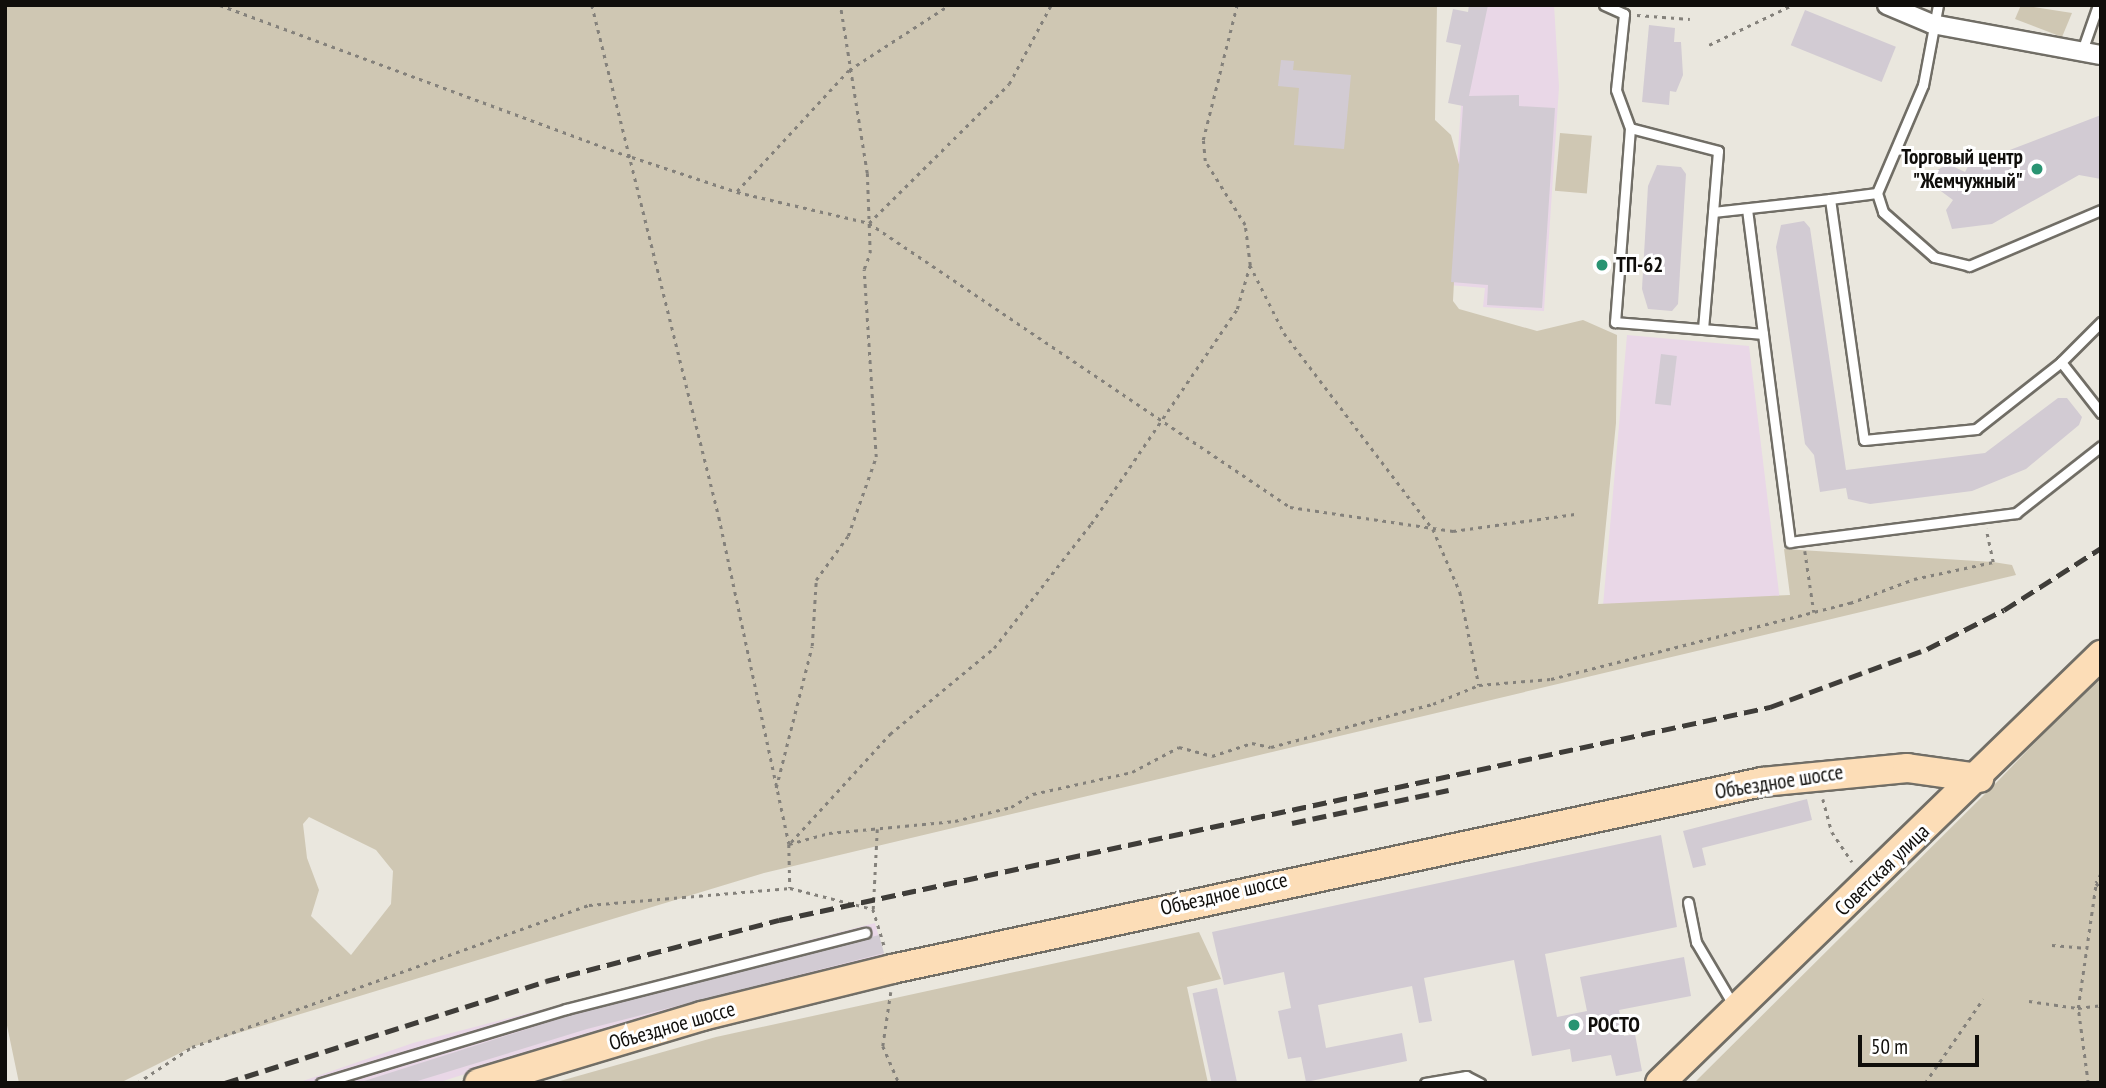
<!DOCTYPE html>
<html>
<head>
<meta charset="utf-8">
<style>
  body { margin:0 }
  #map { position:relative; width:2106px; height:1088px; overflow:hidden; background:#eae7de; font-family:"PT Sans Narrow",sans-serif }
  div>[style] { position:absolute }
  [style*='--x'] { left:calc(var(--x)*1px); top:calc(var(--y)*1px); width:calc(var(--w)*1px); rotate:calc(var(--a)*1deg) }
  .industrial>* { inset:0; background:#e9d7e7 }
  .green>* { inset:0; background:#cfc7b3; transform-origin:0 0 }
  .building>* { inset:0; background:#d2cbd3; transform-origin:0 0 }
  .path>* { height:2.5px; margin-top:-1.25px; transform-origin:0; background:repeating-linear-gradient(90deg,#84817b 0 3.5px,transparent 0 8.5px) }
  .roads { filter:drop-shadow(2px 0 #716e66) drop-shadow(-2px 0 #716e66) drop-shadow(0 2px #716e66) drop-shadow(0 -2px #716e66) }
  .service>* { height:9px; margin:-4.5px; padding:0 4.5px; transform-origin:4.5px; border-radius:4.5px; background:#fff }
  .minor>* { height:18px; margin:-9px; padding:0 9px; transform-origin:9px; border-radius:9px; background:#fff }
  .primary>* { height:28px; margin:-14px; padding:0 14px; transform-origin:14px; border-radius:14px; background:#fcddb7 }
  .rail>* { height:5px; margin-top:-2.5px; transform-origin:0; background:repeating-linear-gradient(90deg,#3f3d39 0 14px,transparent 0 21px) }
  .dots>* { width:19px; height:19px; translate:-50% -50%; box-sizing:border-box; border:4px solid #fff; border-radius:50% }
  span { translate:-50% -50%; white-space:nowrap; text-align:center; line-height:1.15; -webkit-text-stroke:6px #fff; paint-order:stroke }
  .poi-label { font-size:21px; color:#100e0b; font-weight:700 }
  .right { translate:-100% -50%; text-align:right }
  .left { translate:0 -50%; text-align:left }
  .street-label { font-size:21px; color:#100e0b }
  .frame { position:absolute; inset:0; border:7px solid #100e0b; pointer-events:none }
  .scale { position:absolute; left:1858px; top:1035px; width:121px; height:32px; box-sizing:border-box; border:4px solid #100e0b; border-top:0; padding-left:9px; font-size:21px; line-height:24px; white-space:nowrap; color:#100e0b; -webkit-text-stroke:5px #fff; paint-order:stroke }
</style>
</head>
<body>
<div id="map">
  <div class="industrial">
    <i style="clip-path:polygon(1480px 5px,1554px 5px,1559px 87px,1544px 311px,1483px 307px,1485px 288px,1449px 285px,1463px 76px)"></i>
    <i style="clip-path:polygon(1627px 335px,1749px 346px,1780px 601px,1602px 617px)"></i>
    <i style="clip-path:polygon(875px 923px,885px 959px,589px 1034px,437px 1083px,297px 1083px,413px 1043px)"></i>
  </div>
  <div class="green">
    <i style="clip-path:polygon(evenodd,5px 5px,1437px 5px,1435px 120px,1451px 135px,1460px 168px,1453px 301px,1459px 309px,1537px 331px,1583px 320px,1617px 335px,1616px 423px,1598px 604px,1790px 595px,1784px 549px,1993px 562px,2012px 565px,2016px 575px,764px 873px,192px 1047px,120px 1083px,19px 1083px,5px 1016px,5px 5px,309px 817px,376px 850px,393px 871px,391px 904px,351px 955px,311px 916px,319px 890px,307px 858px,303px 824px,309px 817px)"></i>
    <i style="clip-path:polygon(2021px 5px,2072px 13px,2062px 37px,2015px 19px)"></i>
    <i style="left:1560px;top:133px;width:32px;height:58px;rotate:5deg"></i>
    <i style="clip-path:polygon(2101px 674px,2101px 1083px,1694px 1083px,1996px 783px)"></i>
    <i style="clip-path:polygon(1199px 932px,1221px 979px,1187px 987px,1208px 1083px,553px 1083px,716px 1037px)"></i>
  </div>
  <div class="building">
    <i style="clip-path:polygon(1469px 5px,1488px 5px,1469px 96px,1519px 95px,1519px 106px,1555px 108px,1542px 308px,1487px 305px,1488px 285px,1451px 282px,1463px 106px,1448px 103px,1461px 45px,1446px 42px,1453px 9px,1468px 12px)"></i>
    <i style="left:1805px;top:10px;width:98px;height:38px;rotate:22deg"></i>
    <i style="clip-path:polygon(1649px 25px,1675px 28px,1674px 42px,1681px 42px,1683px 75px,1676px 92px,1670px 91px,1669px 105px,1642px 102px)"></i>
    <i style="clip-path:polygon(1281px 60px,1294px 61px,1293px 70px,1351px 75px,1344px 149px,1294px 145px,1299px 88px,1278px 86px)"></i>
    <i style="clip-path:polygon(2101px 115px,2101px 179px,2079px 175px,1992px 224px,1952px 229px,1946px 210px,1953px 200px,1923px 178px,1948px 164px,1965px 172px,1974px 155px,1994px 156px)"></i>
    <i style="clip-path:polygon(1657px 165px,1681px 167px,1686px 174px,1678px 304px,1672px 311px,1648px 309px,1642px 289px,1648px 186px)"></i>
    <i style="clip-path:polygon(1804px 221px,1810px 228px,1846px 470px,1985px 453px,2058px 398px,2067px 398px,2082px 417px,2079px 425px,2026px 469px,1972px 491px,1870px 504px,1848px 499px,1846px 488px,1820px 492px,1814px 455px,1805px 444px,1776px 247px,1781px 225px)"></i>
    <i style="left:1661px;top:354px;width:16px;height:50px;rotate:7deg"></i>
    <i style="clip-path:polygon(1807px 799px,1812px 820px,1702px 848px,1706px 865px,1693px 868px,1683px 831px)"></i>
    <i style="clip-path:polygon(1661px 835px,1677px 927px,1545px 954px,1557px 1017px,1587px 1011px,1580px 977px,1684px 957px,1691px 996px,1619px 1010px,1624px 1036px,1635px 1034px,1642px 1071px,1616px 1076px,1611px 1055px,1572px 1062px,1570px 1049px,1532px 1056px,1514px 960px,1424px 978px,1432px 1021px,1419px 1023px,1412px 986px,1318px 1005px,1326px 1048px,1402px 1033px,1407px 1061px,1306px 1082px,1301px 1057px,1288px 1059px,1278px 1011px,1291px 1008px,1284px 972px,1224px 985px,1212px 932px)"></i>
    <i style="clip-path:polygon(879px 935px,884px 953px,587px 1029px,411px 1083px,358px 1083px,568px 1016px)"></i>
    <i style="left:1217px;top:988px;width:97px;height:25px;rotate:78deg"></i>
  </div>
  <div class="path">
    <i style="--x:220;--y:5;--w:439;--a:20.3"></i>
    <i style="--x:632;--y:157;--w:111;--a:18.4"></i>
    <i style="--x:737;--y:192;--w:136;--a:13.2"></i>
    <i style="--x:869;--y:223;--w:508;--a:34"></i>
    <i style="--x:1290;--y:507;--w:165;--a:8.4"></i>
    <i style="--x:1453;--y:531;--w:123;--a:-7.9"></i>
    <i style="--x:592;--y:5;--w:528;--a:76.07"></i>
    <i style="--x:719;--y:517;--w:334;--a:77.9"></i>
    <i style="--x:789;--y:844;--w:44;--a:88.7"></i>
    <i style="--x:1637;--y:15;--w:53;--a:4.3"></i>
    <i style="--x:1709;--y:45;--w:92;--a:-25.7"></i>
    <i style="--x:737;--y:191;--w:165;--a:-47.2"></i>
    <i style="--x:849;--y:70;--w:119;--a:-33"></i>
    <i style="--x:869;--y:223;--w:197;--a:-44.8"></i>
    <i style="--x:1009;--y:84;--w:89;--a:-62"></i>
    <i style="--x:1250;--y:265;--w:76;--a:63.4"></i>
    <i style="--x:1284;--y:333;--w:246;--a:52.8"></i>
    <i style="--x:1433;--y:529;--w:69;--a:66.8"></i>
    <i style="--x:1460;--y:592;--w:95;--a:78.5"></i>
    <i style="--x:1805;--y:551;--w:62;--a:81.6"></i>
    <i style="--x:776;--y:788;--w:146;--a:-75.8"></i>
    <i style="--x:812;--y:646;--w:66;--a:-86.5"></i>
    <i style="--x:816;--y:580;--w:54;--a:-54"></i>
    <i style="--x:848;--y:536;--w:84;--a:-70.5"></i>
    <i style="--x:876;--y:457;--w:188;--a:-93.7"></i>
    <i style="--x:864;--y:269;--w:17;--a:-69"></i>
    <i style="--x:870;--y:253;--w:80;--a:-92.1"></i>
    <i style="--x:867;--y:173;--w:170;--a:-99.1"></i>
    <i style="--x:1823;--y:799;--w:34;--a:75"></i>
    <i style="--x:1832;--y:832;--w:36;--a:56"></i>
    <i style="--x:791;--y:842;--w:147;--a:-47.5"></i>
    <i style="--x:890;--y:734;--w:135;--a:-39.6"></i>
    <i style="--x:994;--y:648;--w:157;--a:-52"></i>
    <i style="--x:1091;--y:524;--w:260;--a:-55.8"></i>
    <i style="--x:1237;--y:309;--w:46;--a:-73.5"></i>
    <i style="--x:1250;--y:265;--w:40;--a:-97.1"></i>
    <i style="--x:1245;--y:225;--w:75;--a:-122"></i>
    <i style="--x:1205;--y:161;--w:21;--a:-95"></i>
    <i style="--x:1203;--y:140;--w:139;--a:-75.9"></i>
    <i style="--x:789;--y:844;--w:41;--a:-15.4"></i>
    <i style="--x:829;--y:833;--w:127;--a:-5.4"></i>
    <i style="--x:955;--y:821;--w:58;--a:-14"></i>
    <i style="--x:1011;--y:807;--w:26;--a:-31"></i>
    <i style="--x:1033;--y:794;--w:101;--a:-12.5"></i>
    <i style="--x:1132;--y:772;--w:53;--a:-28"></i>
    <i style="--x:1179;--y:747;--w:34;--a:15"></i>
    <i style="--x:1212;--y:756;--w:42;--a:-18"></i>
    <i style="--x:1252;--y:743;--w:19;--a:12"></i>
    <i style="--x:1271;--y:747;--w:168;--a:-14.9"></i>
    <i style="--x:1433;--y:704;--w:50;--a:-22.4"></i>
    <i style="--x:1479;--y:685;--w:72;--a:-4.8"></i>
    <i style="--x:1551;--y:679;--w:309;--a:-14.3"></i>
    <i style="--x:1850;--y:603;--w:68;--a:-20.6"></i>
    <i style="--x:1914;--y:579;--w:81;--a:-12.1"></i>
    <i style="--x:1993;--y:562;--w:34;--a:-102"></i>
    <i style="--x:2101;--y:874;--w:10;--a:119"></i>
    <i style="--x:2096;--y:883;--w:7;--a:45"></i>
    <i style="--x:873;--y:909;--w:80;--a:-87.1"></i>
    <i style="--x:2052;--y:945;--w:35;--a:5"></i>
    <i style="--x:891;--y:992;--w:55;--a:98.4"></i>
    <i style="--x:883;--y:1046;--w:40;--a:66.6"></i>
    <i style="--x:2029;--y:1001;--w:49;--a:8.1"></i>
    <i style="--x:2078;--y:1008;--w:126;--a:-81.8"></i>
    <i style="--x:137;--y:1083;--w:66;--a:-33.2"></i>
    <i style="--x:192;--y:1047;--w:422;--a:-19.7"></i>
    <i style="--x:589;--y:905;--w:202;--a:-4.8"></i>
    <i style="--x:790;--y:888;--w:86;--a:14.2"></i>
    <i style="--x:873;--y:909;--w:41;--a:72.9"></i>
    <i style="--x:1925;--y:1083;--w:102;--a:-55.4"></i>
    <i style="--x:2088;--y:1083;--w:76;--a:-97.6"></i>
    <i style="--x:2078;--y:1008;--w:23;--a:-7"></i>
  </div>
  <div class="roads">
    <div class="service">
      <i style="--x:1604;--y:5;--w:22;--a:24"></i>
      <i style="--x:1624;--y:14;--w:76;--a:96"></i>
      <i style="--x:1616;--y:90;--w:40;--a:69.8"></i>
      <i style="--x:1630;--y:128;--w:195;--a:94.4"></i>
      <i style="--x:1615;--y:322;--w:148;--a:4.6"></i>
      <i style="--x:1763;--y:334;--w:210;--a:82.6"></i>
      <i style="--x:1790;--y:542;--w:228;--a:-7.3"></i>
      <i style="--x:2016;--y:513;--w:108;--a:-38.2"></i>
      <i style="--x:1938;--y:5;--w:81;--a:100.6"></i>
      <i style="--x:1923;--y:85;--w:117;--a:113.1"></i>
      <i style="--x:1877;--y:193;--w:20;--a:72"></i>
      <i style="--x:1883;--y:212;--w:68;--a:41.4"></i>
      <i style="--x:1934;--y:257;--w:36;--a:14"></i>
      <i style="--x:1969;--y:266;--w:143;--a:-23"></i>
      <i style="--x:2082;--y:51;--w:49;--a:-70.8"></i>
      <i style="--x:1630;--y:128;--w:91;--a:14.6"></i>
      <i style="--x:1718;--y:151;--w:61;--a:94.7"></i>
      <i style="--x:1713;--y:212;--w:118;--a:-6.3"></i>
      <i style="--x:1830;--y:199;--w:243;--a:82"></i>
      <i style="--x:1864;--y:440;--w:113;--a:-5.6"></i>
      <i style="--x:1976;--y:429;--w:108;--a:-38.2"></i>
      <i style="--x:2061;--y:362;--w:65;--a:51.9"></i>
      <i style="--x:1830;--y:199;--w:47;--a:-7.3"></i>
      <i style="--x:1747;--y:209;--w:126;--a:82.7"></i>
      <i style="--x:1703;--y:329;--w:117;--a:-85.1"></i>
      <i style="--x:2061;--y:362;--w:57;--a:-45"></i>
      <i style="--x:1688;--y:902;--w:41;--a:78.7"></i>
      <i style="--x:1696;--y:942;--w:77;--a:59.4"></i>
      <i style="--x:321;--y:1083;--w:256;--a:-16.8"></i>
      <i style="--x:566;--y:1009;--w:309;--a:-14.3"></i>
      <i style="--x:1425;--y:1083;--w:42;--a:-9.7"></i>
      <i style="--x:1466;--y:1076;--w:16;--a:27"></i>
    </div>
    <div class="minor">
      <i style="--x:1887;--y:5;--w:49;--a:22.9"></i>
      <i style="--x:1932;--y:24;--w:172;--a:10.4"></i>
    </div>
    <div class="primary">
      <i style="--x:479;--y:1083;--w:233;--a:-16.7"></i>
      <i style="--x:702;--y:1016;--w:196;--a:-13.9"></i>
      <i style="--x:892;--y:969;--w:890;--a:-12.13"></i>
      <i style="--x:1762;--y:782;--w:146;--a:-5.5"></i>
      <i style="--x:1907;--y:768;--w:73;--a:7.9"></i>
      <i style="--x:1660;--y:1083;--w:615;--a:-44.14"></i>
    </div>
  </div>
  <div class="rail">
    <i style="--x:1292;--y:823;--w:160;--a:-11.9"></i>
    <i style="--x:225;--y:1083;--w:337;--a:-17.6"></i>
    <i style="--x:546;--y:981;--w:241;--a:-14.7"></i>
    <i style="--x:779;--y:920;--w:1014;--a:-12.13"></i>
    <i style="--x:1770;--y:707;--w:167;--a:-20.3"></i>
    <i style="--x:1927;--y:649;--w:86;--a:-26.9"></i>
    <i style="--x:2004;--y:610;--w:115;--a:-32.6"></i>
  </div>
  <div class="dots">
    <i style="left:2037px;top:169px;background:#299472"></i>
    <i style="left:1602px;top:265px;background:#299472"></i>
    <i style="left:1574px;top:1025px;background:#299472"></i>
  </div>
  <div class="poi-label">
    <span class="right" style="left:2023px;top:169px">Торговый центр<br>"Жемчужный"</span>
    <span class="left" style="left:1616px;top:265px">ТП-62</span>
    <span class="left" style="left:1588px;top:1025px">РОСТО</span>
  </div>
  <div class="street-label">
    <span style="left:1779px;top:782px;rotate:-9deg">Объездное шоссе</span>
    <span style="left:1882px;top:870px;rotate:-44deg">Советская улица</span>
    <span style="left:1224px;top:894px;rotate:-13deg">Объездное шоссе</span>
    <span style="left:672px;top:1026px;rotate:-16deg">Объездное шоссе</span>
  </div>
  <div class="frame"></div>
  <div class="scale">50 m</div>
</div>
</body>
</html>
